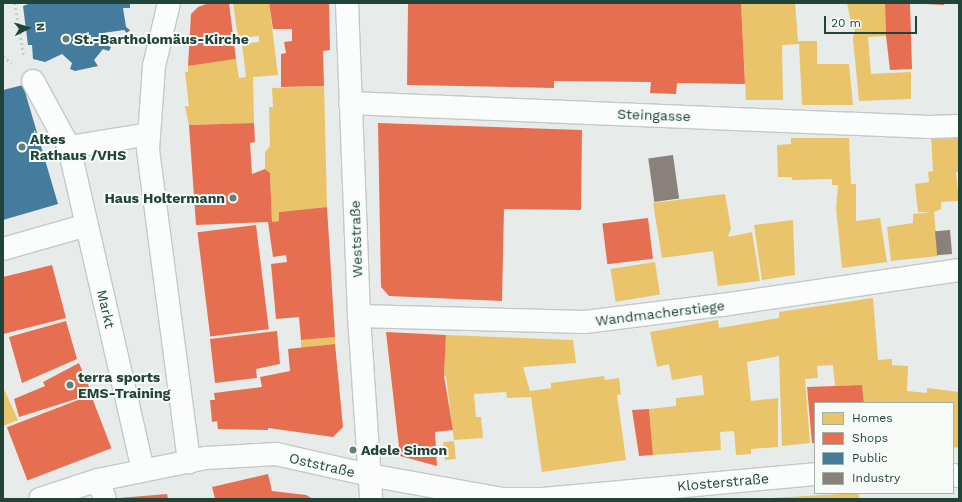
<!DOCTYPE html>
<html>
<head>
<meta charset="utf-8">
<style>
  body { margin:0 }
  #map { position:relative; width:962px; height:502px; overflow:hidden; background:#e7ecea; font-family:"Work Sans",sans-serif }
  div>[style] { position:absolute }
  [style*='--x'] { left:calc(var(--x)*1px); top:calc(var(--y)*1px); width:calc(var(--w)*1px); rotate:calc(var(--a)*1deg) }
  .homes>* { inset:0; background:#e9c46a; transform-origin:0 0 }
  .shops>* { inset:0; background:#e76f51; transform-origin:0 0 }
  .public>* { inset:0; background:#457b9d }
  .industry>* { inset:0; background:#8a817c; transform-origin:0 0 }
  .path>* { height:2.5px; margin-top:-1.25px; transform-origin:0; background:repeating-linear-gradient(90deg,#c2ccc8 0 2px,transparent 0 5px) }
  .roads { filter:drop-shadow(1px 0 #c4c9c7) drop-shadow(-1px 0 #c4c9c7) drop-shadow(0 1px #c4c9c7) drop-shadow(0 -1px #c4c9c7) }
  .minor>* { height:22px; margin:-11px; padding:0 11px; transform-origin:11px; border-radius:11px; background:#fbfcfc }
  .dots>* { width:11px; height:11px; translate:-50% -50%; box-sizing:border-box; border:2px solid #f6fbf8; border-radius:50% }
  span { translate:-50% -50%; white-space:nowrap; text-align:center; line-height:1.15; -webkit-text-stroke:4px #f6fbf8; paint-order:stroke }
  .poi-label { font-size:14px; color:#214438; font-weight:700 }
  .left { translate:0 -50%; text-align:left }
  .right { translate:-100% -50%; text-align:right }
  .street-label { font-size:14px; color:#214438 }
  .frame { position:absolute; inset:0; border:4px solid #214438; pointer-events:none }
  .legend { position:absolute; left:814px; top:402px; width:140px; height:92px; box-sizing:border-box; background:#f6fbf8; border:1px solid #a1b2ab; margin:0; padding:5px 7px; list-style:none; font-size:12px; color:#214438 }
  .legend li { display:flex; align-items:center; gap:8px; height:20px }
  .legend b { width:20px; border:1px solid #a1b2ab }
  .north { position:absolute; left:8px; top:8px; width:40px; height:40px; -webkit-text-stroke:3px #f6fbf8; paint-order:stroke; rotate:85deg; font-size:11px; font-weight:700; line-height:16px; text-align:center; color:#214438 }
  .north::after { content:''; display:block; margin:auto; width:14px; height:18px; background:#214438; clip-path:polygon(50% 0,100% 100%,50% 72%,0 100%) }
  .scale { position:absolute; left:824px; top:16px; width:93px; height:18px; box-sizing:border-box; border:2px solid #214438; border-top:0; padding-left:5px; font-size:12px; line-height:14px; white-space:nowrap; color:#214438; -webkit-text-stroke:3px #f6fbf8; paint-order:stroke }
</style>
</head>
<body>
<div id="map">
  <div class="homes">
    <i style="clip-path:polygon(233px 3px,269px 3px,278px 75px,253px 77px,254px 123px,189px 125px,185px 106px,189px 106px,185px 72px,188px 72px,188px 66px,236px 59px,239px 78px,246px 77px,242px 44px,259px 42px,259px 36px,238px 38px)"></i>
    <i style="clip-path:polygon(741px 3px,795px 3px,798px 41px,817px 41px,817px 64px,849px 64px,853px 105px,802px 105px,799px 44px,782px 45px,783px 100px,746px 100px)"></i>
    <i style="clip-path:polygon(847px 3px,885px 3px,886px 36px,868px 37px,871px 74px,911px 72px,911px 99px,859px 101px,853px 39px,855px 29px,851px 23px)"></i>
    <i style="clip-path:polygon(324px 86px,327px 207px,279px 212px,279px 221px,272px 222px,270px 173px,265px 169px,265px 152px,270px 146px,269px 107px,273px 107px,272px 88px)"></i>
    <i style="clip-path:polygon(931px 135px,959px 135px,959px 172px,956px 172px,959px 201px,941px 202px,941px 209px,934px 212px,938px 256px,891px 261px,887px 227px,913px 223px,913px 214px,930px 212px,918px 212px,915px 184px,929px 182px,928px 172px,933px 171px)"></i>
    <i style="clip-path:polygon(791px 138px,849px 138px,851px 184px,856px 184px,856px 221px,880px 218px,887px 262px,842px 268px,836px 208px,838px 185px,832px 185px,832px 179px,792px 180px,792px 177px,778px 177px,777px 145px,791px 144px)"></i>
    <i style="clip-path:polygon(725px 194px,731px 228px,728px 237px,752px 232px,760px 281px,718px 286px,713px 251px,662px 258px,653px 203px)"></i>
    <i style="clip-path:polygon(793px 220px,795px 275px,762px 280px,754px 225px)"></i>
    <i style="left:655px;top:262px;width:33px;height:45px;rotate:81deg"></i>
    <i style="clip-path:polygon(873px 298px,878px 360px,892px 359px,892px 365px,908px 366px,907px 391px,927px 393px,927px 388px,959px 392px,959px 448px,953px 447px,953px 403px,864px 403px,862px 385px,835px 386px,833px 365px,817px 366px,818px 378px,805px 379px,810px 443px,782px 446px,779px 356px,747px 362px,751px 401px,778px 398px,778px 447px,751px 449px,751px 454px,736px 455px,734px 431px,720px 432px,721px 450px,653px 455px,649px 409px,676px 406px,676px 398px,704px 395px,702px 375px,672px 380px,669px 364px,657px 367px,650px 332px,718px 320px,719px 328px,779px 318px,779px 312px)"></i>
    <i style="clip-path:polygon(446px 335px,573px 340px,576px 363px,523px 367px,530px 391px,551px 388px,551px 383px,604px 376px,605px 380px,619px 378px,621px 394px,617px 395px,626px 460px,542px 472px,531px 397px,507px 398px,506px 392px,474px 394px,476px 417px,481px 417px,483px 438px,454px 440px,446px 376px,444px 376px)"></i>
    <i style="clip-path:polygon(335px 337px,335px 344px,301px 348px,301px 340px)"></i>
    <i style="clip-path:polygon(3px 387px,18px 420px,3px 426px)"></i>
    <i style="left:454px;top:441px;width:18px;height:11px;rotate:84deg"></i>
    <i style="clip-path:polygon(841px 494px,859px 494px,859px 499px,754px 499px)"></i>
  </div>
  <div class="shops">
    <i style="clip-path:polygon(209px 3px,229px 3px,236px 59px,188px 66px,191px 14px,198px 7px)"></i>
    <i style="clip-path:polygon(269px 3px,329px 3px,330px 50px,323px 51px,324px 86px,281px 87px,281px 54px,286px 53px,284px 42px,292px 41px,292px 29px,273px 29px)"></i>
    <i style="clip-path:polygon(408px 3px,741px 3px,745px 84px,677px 83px,676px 94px,650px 93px,651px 82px,554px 81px,554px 88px,407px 85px)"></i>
    <i style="clip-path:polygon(885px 3px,910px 3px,912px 69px,890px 70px,886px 36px)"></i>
    <i style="clip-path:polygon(925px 3px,944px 3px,944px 5px,925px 4px)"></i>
    <i style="clip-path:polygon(254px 123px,255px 142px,250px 143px,252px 174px,265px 169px,270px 173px,272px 222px,279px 221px,279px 212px,327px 207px,335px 337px,301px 340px,299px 317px,276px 319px,271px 264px,287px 262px,286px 255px,273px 257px,268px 222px,196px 225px,189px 125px)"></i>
    <i style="clip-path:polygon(378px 123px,582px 130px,581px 210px,504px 209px,502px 301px,389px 296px,381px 287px)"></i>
    <i style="left:648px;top:218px;width:41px;height:46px;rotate:83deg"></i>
    <i style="left:256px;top:225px;width:105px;height:59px;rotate:83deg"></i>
    <i style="clip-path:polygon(52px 265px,66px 318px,3px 334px,3px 277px)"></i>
    <i style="clip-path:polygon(66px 321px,77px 359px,22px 383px,9px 337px)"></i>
    <i style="clip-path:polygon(277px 331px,280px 364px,256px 369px,257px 378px,215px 383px,210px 339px)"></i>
    <i style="clip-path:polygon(386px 332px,446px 335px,444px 376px,453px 430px,435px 432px,437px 466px,400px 456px)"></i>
    <i style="clip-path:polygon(335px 344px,343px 427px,333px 437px,268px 428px,268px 430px,218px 429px,217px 421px,212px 422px,210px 400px,215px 400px,214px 393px,262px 387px,260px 377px,290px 371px,288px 349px)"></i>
    <i style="clip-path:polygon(79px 363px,92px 394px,19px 417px,14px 399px,45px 386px,43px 382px)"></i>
    <i style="clip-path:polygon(862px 385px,864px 403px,815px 403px,815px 443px,812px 443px,807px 387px)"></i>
    <i style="left:91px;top:395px;width:57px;height:90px;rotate:69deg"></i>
    <i style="clip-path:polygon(649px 409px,653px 455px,639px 456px,632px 410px)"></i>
    <i style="clip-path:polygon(268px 474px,272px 491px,306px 495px,313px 499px,215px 499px,212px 487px)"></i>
    <i style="clip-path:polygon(167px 494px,168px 499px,119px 499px,119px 498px)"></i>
  </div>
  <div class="public">
    <i style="clip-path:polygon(31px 3px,130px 3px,130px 8px,123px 8px,126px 27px,130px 30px,127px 33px,124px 30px,103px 33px,104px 44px,111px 47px,109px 51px,103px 49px,94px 60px,98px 66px,75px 71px,70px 69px,72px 63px,62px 54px,45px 62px,33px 59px,32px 45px,28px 45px,23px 6px)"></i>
    <i style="clip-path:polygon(23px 85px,58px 204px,3px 220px,3px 90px)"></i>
  </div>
  <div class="industry">
    <i style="left:673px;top:155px;width:44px;height:25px;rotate:82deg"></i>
    <i style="left:950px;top:230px;width:24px;height:15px;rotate:85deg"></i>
  </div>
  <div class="path">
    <i style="--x:15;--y:3;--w:54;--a:80.4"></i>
    <i style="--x:3;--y:56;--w:11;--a:38"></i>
  </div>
  <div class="roads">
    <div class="minor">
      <i style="--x:169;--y:3;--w:65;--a:103.4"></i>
      <i style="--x:154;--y:66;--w:84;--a:94.1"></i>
      <i style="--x:148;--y:150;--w:315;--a:82.5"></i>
      <i style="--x:347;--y:3;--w:313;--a:87.8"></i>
      <i style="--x:359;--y:316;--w:183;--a:86.2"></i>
      <i style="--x:33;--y:81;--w:75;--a:61.4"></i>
      <i style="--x:69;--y:147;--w:332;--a:77.1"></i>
      <i style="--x:350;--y:103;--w:579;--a:2.37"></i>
      <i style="--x:929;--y:127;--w:30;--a:-2"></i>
      <i style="--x:69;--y:147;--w:81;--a:-9.2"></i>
      <i style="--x:3;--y:249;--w:87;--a:-15.9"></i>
      <i style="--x:359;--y:316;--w:226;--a:1.5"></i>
      <i style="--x:585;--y:322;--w:138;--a:-7.1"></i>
      <i style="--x:722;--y:305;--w:240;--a:-8.4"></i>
      <i style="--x:953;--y:475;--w:6;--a:9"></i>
      <i style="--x:98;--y:480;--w:20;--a:70"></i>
      <i style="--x:40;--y:499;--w:61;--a:-18.1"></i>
      <i style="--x:98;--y:480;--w:110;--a:-11.5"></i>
      <i style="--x:206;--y:458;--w:70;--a:-3.3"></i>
      <i style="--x:276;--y:454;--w:95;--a:12.7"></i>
      <i style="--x:369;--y:475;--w:136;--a:10.2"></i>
      <i style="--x:503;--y:499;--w:39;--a:0"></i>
      <i style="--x:542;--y:499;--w:274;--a:-5.2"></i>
    </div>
  </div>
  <div class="dots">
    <i style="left:66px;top:39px;background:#667f76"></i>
    <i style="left:22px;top:147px;background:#667f76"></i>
    <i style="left:233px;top:198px;background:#667f76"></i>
    <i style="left:70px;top:385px;background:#667f76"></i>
    <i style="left:353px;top:450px;background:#667f76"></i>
  </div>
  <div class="poi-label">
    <span class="left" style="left:74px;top:39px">St.-Bartholomäus-Kirche</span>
    <span class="left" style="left:30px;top:147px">Altes<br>Rathaus /VHS</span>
    <span class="right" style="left:225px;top:198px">Haus Holtermann</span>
    <span class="left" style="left:78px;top:385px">terra sports<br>EMS-Training</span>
    <span class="left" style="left:361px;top:450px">Adele Simon</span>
  </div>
  <div class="street-label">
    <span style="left:654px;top:115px;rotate:2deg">Steingasse</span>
    <span style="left:356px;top:239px;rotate:-92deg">Weststraße</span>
    <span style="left:106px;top:309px;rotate:77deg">Markt</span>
    <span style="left:660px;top:313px;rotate:-7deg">Wandmacherstiege</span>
    <span style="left:322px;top:465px;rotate:13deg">Oststraße</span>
    <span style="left:723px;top:482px;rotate:-5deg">Klosterstraße</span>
  </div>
  <div class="frame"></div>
  <ul class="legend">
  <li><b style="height:11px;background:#e9c46a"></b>Homes</li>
  <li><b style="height:11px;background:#e76f51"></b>Shops</li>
  <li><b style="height:11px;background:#457b9d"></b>Public</li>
  <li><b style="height:11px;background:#8a817c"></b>Industry</li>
  </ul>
  <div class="north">N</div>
  <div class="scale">20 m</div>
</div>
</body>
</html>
